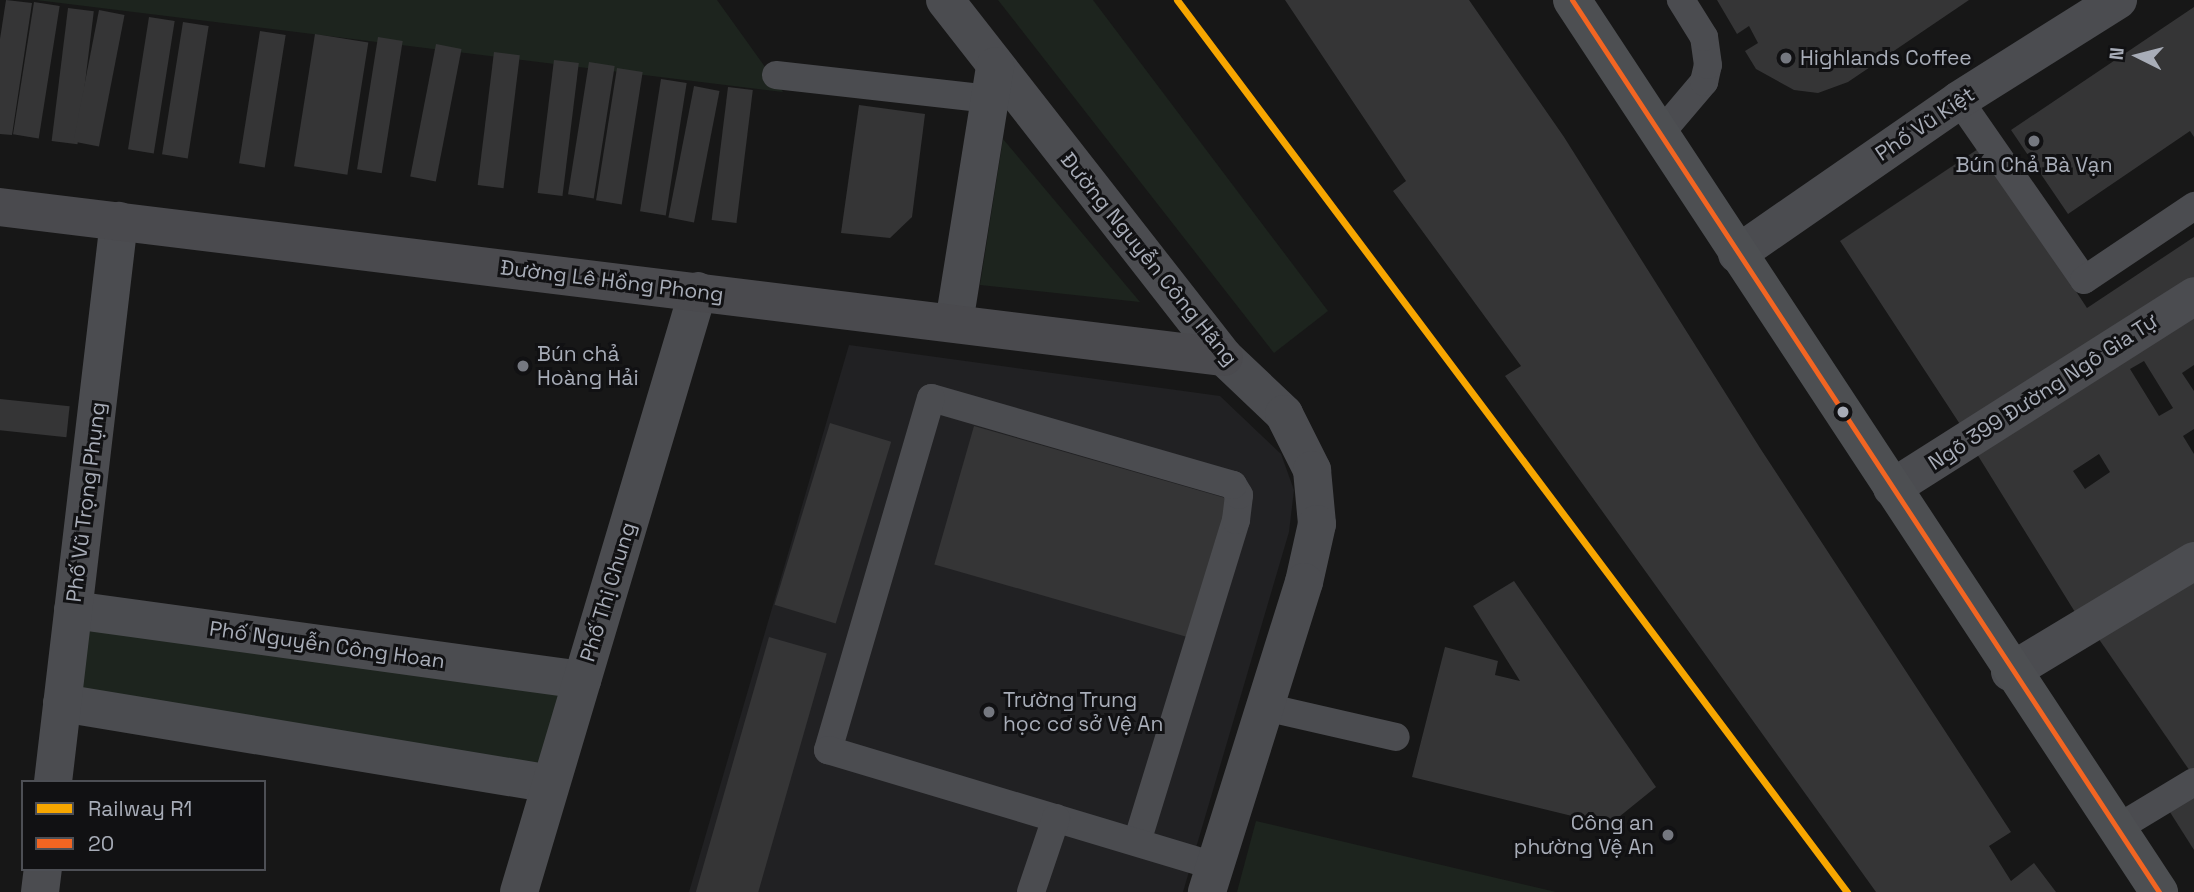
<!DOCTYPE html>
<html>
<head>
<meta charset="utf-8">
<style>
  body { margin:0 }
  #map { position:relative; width:2194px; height:892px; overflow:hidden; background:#171717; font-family:"Space Grotesk",sans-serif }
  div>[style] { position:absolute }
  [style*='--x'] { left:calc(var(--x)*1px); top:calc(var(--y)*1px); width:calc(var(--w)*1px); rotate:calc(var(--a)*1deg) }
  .built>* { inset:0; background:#212123 }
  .green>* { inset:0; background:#1d241e }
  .building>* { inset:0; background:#353536; transform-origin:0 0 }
  .lane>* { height:28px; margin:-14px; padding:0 14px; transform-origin:14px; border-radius:14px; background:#4b4c50 }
  .street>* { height:38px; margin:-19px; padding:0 19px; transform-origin:19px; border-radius:19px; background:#4b4c50 }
  .secondary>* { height:38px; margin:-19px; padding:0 19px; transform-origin:19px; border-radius:19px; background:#4a4a4e }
  .primary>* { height:38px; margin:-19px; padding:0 19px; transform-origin:19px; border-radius:19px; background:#4d4f52 }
  .bus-1>* { height:5px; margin:-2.5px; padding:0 2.5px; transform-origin:2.5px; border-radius:2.5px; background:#f26522 }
  .rail-1>* { height:7px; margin:-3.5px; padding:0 3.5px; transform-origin:3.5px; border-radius:3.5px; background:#f7a600 }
  .dots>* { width:19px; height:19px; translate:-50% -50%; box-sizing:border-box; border:4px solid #111113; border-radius:50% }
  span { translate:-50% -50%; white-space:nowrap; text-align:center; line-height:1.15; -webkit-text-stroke:6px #111113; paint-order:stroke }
  .poi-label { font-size:21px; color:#a8adb8 }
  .left { translate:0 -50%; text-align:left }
  .right { translate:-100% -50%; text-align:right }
  .street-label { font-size:21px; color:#a8adb8 }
  .legend { position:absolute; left:21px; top:780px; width:245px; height:91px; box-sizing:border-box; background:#111113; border:2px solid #4d4f55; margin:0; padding:9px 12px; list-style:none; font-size:21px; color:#a8adb8 }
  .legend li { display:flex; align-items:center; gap:14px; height:35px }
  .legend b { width:35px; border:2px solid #4d4f55 }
  .north { position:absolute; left:2103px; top:21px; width:70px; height:70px; -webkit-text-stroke:5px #111113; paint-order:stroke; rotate:276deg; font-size:19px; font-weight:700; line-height:28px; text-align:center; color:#a8adb8 }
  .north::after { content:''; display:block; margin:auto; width:24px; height:32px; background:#a8adb8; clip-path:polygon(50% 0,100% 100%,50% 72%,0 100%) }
</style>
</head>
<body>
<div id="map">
  <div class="built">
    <i style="clip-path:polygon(849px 345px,1220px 396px,1281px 454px,1294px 490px,1289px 532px,1183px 892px,689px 892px)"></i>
  </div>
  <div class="green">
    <i style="clip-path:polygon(36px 0,717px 0,783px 92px)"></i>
    <i style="clip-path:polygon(998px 0,1093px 0,1328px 311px,1274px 353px)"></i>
    <i style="clip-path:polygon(1003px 139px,1140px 302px,980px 285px)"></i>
    <i style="clip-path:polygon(85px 627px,565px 689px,541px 772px,81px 690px)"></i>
    <i style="clip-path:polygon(1256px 821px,1556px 892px,1237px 892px)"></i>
  </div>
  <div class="building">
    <i style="clip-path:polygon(6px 0,32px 3px,12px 135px,0 134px,0 39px)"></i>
    <i style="clip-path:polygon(1285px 0,1469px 0,1564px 137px,1760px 448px,2011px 832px,1989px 846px,2011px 881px,2034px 863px,2056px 892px,1876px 892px,1505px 376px,1521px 366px,1393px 191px,1406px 181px)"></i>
    <i style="clip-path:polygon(1717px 0,1969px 0,1848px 82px,1818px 93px,1794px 90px,1756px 69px,1745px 51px,1758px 43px,1749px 26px,1737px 34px)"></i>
    <i style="left:34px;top:2px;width:26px;height:134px;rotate:9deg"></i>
    <i style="clip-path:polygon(2194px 7px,2194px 137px,2190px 131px,2068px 214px,2011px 130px)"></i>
    <i style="left:68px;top:8px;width:26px;height:134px;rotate:7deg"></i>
    <i style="left:99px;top:10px;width:26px;height:134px;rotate:11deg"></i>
    <i style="left:149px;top:17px;width:26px;height:134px;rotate:9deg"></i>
    <i style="left:183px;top:22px;width:26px;height:134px;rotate:9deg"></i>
    <i style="left:260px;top:31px;width:26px;height:134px;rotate:9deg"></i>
    <i style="left:315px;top:34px;width:54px;height:134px;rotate:9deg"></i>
    <i style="left:378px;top:37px;width:25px;height:134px;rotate:9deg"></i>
    <i style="left:436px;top:44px;width:26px;height:135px;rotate:11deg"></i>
    <i style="left:494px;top:52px;width:26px;height:134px;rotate:7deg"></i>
    <i style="left:554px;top:60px;width:25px;height:134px;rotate:7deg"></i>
    <i style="left:589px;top:62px;width:26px;height:134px;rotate:9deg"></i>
    <i style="left:617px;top:68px;width:26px;height:134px;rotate:9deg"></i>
    <i style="left:661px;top:79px;width:26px;height:134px;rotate:9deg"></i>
    <i style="left:694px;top:86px;width:26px;height:134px;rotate:11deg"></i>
    <i style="left:728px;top:87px;width:25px;height:134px;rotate:7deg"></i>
    <i style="clip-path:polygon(859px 105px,925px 114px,912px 217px,890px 238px,841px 233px)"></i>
    <i style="clip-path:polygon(1981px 147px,2087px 308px,2194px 237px,2194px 289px,1969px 438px,1840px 241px)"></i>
    <i style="clip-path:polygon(evenodd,2194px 301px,2194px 365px,2182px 373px,2194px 391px,2194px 429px,2183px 436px,2194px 454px,2194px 555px,2083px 625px,1972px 446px,2194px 301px,2144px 361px,2173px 408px,2159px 416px,2130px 369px,2144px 361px,2194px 301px,2099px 454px,2110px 472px,2085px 489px,2073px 471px,2099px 454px)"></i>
    <i style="left:0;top:399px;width:70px;height:31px;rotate:6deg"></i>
    <i style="left:830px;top:423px;width:64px;height:190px;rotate:17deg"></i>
    <i style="left:974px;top:426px;width:265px;height:144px;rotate:16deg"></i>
    <i style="clip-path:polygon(2194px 563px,2194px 777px,2094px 632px)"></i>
    <i style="clip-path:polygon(1514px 581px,1656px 787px,1609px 825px,1412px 777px,1445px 647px,1498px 661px,1495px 675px,1520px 681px,1473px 606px)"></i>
    <i style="left:769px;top:637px;width:60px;height:267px;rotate:16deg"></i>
    <i style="clip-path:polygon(2194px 793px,2194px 850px,2168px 809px)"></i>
  </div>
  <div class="lane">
    <i style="--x:776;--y:75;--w:215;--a:6.4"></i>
    <i style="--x:1959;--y:100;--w:219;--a:55.2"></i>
    <i style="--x:2084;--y:280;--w:133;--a:-33.9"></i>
    <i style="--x:1659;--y:135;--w:70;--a:-49.7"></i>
    <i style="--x:1704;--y:82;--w:17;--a:-77"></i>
    <i style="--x:1708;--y:65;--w:28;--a:-98"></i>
    <i style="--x:1704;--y:37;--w:44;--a:-121.9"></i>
    <i style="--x:1265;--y:707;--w:134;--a:12.9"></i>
    <i style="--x:2116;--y:829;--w:91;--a:-31.1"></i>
    <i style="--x:1137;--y:842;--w:337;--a:-72.9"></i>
    <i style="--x:1236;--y:520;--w:25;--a:-83"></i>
    <i style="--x:1239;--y:495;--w:12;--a:-121"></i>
    <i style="--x:1233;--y:485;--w:314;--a:-163.9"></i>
    <i style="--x:931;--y:398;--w:367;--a:106.3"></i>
    <i style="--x:828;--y:750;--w:404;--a:16.7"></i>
    <i style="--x:1031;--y:892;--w:78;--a:-71.3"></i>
  </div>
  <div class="street">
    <i style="--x:945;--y:0;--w:453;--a:52"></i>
    <i style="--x:1224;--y:357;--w:83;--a:43.5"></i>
    <i style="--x:1284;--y:414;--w:63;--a:63.4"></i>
    <i style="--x:1312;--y:470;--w:54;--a:84.7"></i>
    <i style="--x:1317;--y:524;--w:59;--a:102.6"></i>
    <i style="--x:1304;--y:582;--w:325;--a:107.4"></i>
    <i style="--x:1737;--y:254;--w:270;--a:-34.7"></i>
    <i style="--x:1959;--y:100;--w:188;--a:-32.2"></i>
    <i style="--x:954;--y:323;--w:260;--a:-80.9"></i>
    <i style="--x:1892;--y:488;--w:358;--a:-32.4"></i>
    <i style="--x:73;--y:610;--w:514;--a:7.83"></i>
    <i style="--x:2010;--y:672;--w:215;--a:-31.1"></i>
    <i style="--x:62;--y:703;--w:495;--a:9.4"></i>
    <i style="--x:53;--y:782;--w:565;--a:-83.29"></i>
    <i style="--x:40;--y:892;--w:23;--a:-83"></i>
    <i style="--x:519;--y:892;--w:627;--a:-73.41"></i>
  </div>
  <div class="secondary">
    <i style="--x:0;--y:207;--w:1233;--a:6.99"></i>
  </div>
  <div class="primary">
    <i style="--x:1572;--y:0;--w:1068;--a:56.65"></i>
  </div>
  <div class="bus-1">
    <i style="--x:1572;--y:0;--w:1068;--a:56.65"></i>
  </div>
  <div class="rail-1">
    <i style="--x:1177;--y:0;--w:1116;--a:53.09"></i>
  </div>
  <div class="dots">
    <i style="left:1786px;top:58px;background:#757880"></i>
    <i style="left:2034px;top:141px;background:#757880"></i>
    <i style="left:523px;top:366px;background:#757880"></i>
    <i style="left:1843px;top:412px;background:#a8adb8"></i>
    <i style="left:989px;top:712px;background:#757880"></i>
    <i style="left:1668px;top:835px;background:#757880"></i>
  </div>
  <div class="poi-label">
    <span class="left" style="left:1800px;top:58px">Highlands Coffee</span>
    <span style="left:2034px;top:165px">Bún Chả Bà Vạn</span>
    <span class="left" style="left:537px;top:366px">Bún chả<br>Hoàng Hải</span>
    <span class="left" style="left:1003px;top:712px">Trường Trung<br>học cơ sở Vệ An</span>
    <span class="right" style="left:1654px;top:835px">Công an<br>phường Vệ An</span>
  </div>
  <div class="street-label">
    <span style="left:1925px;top:124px;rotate:-34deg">Phố Vũ Kiệt</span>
    <span style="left:1149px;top:259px;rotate:51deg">Đường Nguyễn Công Hãng</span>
    <span style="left:612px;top:281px;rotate:7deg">Đường Lê Hồng Phong</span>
    <span style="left:2043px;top:392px;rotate:-33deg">Ngõ 399 Đường Ngô Gia Tự</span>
    <span style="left:86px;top:502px;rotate:-83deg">Phố Vũ Trọng Phụng</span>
    <span style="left:608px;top:592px;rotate:-73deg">Phố Thị Chung</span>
    <span style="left:327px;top:645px;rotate:8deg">Phố Nguyễn Công Hoan</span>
  </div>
  <ul class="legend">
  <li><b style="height:9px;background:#f7a600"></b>Railway R1</li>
  <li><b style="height:9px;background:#f26522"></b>20</li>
  </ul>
  <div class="north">N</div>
</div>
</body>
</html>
